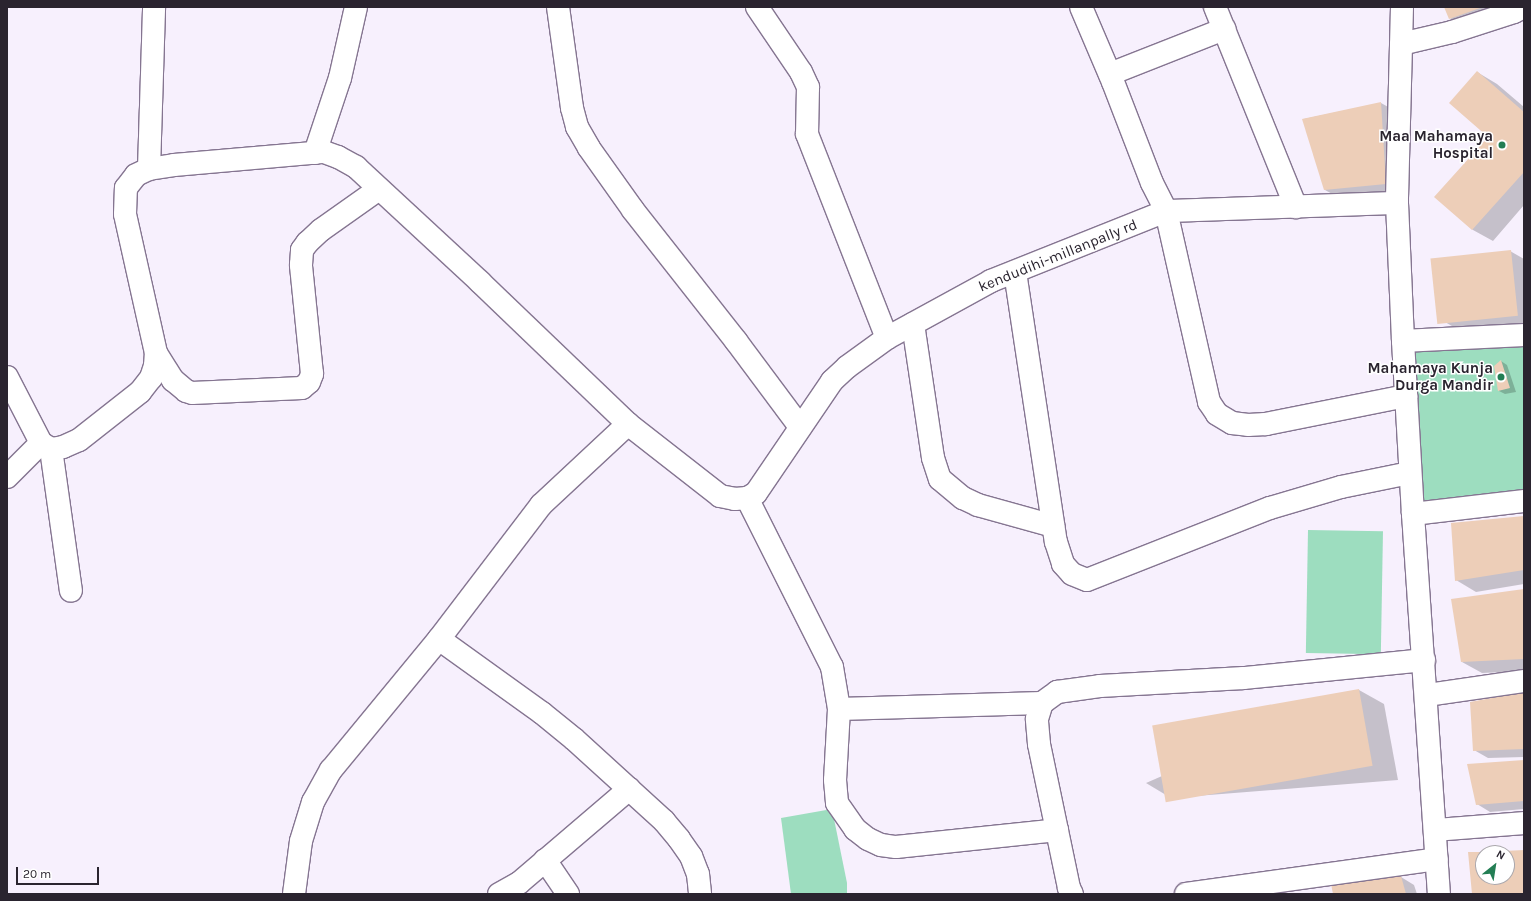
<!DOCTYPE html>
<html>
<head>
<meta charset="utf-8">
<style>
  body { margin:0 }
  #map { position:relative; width:1531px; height:901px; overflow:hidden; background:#f7f0fd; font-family:Karla,sans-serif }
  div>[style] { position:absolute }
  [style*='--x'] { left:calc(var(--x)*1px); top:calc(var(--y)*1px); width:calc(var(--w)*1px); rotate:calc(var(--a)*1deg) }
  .green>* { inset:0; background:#9dddbf; transform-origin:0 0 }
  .shadow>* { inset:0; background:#0003 }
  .building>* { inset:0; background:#edceb8; transform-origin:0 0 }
  .roads { filter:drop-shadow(1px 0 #857591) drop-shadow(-1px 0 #857591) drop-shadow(0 1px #857591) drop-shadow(0 -1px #857591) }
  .minor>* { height:22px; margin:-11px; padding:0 11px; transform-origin:11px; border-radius:11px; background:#fff }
  .dots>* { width:11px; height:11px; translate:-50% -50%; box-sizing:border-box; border:2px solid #fff; border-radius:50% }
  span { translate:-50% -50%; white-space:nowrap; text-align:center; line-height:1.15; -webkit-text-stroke:3px #fff; paint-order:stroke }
  .poi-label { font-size:15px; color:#2a242f; font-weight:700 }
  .right { translate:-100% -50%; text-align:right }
  .street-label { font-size:15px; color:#2a242f }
  .frame { position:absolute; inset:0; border:8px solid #2a242f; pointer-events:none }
  .north { position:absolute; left:1475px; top:845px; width:40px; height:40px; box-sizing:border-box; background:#fff; border:1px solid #aaa7ac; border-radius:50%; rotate:30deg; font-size:11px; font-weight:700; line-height:16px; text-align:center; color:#2a242f }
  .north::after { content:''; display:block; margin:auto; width:14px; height:18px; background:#237e54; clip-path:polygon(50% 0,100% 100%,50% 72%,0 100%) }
  .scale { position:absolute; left:16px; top:867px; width:83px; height:18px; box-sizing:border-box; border:2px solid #2a242f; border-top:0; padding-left:5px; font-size:12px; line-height:14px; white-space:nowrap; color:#2a242f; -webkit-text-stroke:3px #fff; paint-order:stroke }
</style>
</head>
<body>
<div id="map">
  <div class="green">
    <i style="clip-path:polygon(1524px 340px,1524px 495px,1405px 515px,1410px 347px)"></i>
    <i style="left:1308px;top:530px;width:75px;height:123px;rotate:1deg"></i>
    <i style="clip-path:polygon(832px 809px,847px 883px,847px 894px,791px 894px,781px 818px)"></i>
  </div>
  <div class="shadow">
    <i style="clip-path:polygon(1445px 7px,1524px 7px,1470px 30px,1450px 18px)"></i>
    <i style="clip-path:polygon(1477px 72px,1497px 84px,1524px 107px,1524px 205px,1493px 241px,1473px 230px,1436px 197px,1489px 137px)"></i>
    <i style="clip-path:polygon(1381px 103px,1401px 114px,1406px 195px,1345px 201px,1325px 190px,1304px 119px)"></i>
    <i style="clip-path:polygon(1510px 251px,1524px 259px,1524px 328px,1464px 333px,1445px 322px)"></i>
    <i style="clip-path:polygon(1501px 361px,1507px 365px,1516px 392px,1505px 394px,1499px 391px)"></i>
    <i style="clip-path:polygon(1524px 517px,1524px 584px,1476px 592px,1456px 580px)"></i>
    <i style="clip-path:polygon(1524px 590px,1524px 671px,1482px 673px,1462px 662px)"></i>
    <i style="clip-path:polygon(1359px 690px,1384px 704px,1398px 780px,1171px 798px,1146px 783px)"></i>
    <i style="clip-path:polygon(1524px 693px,1524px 757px,1488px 758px,1474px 750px)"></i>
    <i style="clip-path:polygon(1524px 761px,1524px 809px,1490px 812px,1477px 804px)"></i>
    <i style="clip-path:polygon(evenodd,1524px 851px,1524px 894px,1473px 894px,1469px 853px,1524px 851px,1483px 853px,1507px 853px,1507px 877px,1483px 877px,1483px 853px)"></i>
    <i style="clip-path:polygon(1401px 877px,1414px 885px,1417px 894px,1334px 894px)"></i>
  </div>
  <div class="building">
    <i style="clip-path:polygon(1444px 7px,1483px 7px,1449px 19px)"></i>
    <i style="clip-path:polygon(1477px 71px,1524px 112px,1524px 172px,1472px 230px,1434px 197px,1488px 137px,1449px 103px)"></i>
    <i style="clip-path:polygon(1381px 102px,1386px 184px,1324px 190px,1302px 119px)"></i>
    <i style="left:1511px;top:250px;width:66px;height:81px;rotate:84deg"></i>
    <i style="clip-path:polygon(1501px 360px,1510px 388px,1498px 391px,1494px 366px)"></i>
    <i style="clip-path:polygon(1524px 516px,1524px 570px,1455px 581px,1451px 523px)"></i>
    <i style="clip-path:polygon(1524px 589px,1524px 659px,1461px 662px,1451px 599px)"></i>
    <i style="left:1359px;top:689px;width:78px;height:210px;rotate:80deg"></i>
    <i style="clip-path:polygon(1524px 692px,1524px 749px,1473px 751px,1470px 702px)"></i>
    <i style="clip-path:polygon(1524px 760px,1524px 801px,1476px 805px,1467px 764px)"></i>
    <i style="clip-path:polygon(1524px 850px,1524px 894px,1472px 894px,1468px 852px,1483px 852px,1483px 877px,1507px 877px,1507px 853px,1484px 852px)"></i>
    <i style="clip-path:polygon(1401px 876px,1406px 894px,1333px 894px,1331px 884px)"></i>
  </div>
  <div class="roads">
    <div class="minor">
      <i style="--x:558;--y:7;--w:102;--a:82.1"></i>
      <i style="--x:572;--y:108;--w:20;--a:75"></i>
      <i style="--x:577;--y:127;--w:24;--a:60"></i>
      <i style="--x:589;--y:148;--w:76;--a:54.6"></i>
      <i style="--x:633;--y:210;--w:167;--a:51.8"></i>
      <i style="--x:736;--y:341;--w:107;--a:53.3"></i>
      <i style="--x:757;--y:7;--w:78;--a:55.9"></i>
      <i style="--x:801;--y:72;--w:17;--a:65"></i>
      <i style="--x:808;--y:87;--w:47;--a:91.2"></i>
      <i style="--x:807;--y:134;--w:219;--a:68.6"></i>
      <i style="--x:1081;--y:7;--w:82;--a:66.9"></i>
      <i style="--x:1113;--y:82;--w:108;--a:68.9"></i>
      <i style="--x:1152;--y:183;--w:31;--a:63"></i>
      <i style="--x:1166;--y:211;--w:231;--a:-2"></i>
      <i style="--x:1215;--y:7;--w:216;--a:68"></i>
      <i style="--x:1402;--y:7;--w:196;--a:91.5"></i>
      <i style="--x:1397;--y:203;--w:138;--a:87.5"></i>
      <i style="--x:1403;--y:341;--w:173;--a:86.7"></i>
      <i style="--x:1413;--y:514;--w:381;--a:86.1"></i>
      <i style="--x:1401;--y:44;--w:52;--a:-13.2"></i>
      <i style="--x:1452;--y:32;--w:65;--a:-17.9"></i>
      <i style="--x:1514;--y:12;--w:11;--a:-27"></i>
      <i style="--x:1110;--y:74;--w:123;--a:-21.5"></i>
      <i style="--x:315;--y:153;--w:79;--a:-71.6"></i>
      <i style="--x:340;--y:78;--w:73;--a:-77.3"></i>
      <i style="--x:149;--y:169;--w:162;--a:-88.2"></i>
      <i style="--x:1015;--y:272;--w:273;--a:81.4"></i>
      <i style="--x:1056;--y:542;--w:23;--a:72"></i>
      <i style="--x:1063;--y:564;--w:13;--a:48"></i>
      <i style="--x:1072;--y:574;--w:16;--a:22"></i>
      <i style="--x:1087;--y:580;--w:197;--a:-21.5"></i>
      <i style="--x:1270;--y:508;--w:74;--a:-16.5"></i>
      <i style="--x:1341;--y:487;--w:70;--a:-11.5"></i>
      <i style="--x:913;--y:324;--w:135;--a:81.5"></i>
      <i style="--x:933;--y:458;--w:22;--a:72"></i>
      <i style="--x:940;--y:479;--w:30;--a:40"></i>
      <i style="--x:963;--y:498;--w:17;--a:25"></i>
      <i style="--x:978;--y:505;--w:78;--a:15.6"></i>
      <i style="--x:1403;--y:341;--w:121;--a:-2.8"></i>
      <i style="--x:156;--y:353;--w:32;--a:58"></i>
      <i style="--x:173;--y:380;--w:17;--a:40"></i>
      <i style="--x:186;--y:391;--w:6;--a:18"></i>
      <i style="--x:192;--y:393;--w:110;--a:-2.6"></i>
      <i style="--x:302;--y:388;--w:9;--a:-41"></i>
      <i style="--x:309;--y:382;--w:9;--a:-69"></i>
      <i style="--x:312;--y:374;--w:110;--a:-95.8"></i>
      <i style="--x:301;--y:265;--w:15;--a:-86"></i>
      <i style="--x:302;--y:250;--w:9;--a:-54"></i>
      <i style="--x:307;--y:243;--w:19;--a:-43"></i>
      <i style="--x:321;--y:230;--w:71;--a:-35.3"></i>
      <i style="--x:7;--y:377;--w:74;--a:62.7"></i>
      <i style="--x:41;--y:443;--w:12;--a:31"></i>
      <i style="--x:51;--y:449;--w:12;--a:-9"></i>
      <i style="--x:63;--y:447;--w:17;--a:-24"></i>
      <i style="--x:79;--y:440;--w:78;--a:-38.2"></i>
      <i style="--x:140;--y:392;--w:18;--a:-52"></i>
      <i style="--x:151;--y:378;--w:13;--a:-72"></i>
      <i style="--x:155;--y:366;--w:13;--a:-86"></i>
      <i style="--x:156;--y:353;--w:142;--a:-102.6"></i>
      <i style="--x:125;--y:214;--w:26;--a:-88"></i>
      <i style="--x:126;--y:188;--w:16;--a:-52"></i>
      <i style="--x:136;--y:175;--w:14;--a:-25"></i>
      <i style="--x:149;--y:169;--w:25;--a:-9"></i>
      <i style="--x:174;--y:165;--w:151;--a:-5"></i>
      <i style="--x:324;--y:152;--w:15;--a:20"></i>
      <i style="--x:338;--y:157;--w:21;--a:29"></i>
      <i style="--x:356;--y:167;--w:169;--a:42.8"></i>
      <i style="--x:480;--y:282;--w:205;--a:43.8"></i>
      <i style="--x:51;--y:449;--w:143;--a:82"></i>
      <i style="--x:7;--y:477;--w:48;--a:-45"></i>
      <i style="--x:747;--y:498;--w:189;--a:63.3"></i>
      <i style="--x:832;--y:667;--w:43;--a:80.5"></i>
      <i style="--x:839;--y:709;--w:71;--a:93.2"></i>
      <i style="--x:835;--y:780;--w:23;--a:85"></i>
      <i style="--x:837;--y:803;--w:32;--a:55"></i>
      <i style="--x:855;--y:829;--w:16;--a:38"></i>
      <i style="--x:868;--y:839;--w:14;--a:25"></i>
      <i style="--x:881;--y:845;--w:15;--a:8"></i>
      <i style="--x:896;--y:847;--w:162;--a:-6"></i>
      <i style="--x:1413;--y:514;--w:112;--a:-6.7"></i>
      <i style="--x:439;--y:639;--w:127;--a:35.7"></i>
      <i style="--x:542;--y:713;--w:41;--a:39.1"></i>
      <i style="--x:574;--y:739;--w:122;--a:42.3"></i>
      <i style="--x:664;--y:821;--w:23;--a:50"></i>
      <i style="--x:679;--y:839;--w:21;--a:55"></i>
      <i style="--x:691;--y:856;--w:19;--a:69"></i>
      <i style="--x:698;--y:874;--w:20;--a:84"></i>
      <i style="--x:1427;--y:695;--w:98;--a:-8.2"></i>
      <i style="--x:839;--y:709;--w:203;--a:-1.7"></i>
      <i style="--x:1435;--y:830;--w:89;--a:-4.5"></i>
      <i style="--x:545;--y:860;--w:41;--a:55.9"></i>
      <i style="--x:294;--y:894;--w:53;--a:-82.5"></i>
      <i style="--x:301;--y:841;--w:41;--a:-72.9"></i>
      <i style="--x:313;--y:802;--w:37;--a:-61"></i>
      <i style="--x:331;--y:770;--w:170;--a:-50.5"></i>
      <i style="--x:439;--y:639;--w:168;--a:-52.7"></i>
      <i style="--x:541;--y:505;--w:119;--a:-43"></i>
      <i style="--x:628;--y:424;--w:117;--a:38"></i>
      <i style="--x:720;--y:496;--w:15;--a:11"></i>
      <i style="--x:735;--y:499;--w:12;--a:-5"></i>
      <i style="--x:747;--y:498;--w:10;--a:-29"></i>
      <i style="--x:756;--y:493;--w:135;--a:-55.8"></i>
      <i style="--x:832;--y:381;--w:21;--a:-43"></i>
      <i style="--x:847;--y:367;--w:49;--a:-35.9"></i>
      <i style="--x:887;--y:338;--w:119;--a:-28.7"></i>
      <i style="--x:991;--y:281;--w:188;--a:-21.8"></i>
      <i style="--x:1166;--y:211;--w:196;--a:77.3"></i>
      <i style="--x:1209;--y:402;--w:14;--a:56"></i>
      <i style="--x:1217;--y:414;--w:17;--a:31"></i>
      <i style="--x:1232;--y:423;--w:16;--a:7"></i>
      <i style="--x:1248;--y:425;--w:18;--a:-3"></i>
      <i style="--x:1266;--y:424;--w:143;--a:-11.3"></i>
      <i style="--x:499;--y:894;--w:23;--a:-29"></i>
      <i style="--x:519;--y:883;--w:145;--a:-40.5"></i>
      <i style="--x:1072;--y:894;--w:7;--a:-117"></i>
      <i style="--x:1069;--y:888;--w:147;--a:-101.8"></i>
      <i style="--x:1039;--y:744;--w:25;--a:-95"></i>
      <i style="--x:1037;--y:719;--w:17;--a:-73"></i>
      <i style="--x:1042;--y:703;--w:19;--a:-36"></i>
      <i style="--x:1057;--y:692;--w:43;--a:-7.9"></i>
      <i style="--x:1100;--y:686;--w:144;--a:-3.2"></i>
      <i style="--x:1244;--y:678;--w:181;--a:-5.7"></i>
      <i style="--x:1186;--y:894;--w:253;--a:-7.9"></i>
    </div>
  </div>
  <div class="dots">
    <i style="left:1502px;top:145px;background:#237e54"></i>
    <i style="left:1501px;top:377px;background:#237e54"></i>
  </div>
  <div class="poi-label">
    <span class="right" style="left:1493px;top:145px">Maa Mahamaya<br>Hospital</span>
    <span class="right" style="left:1493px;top:377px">Mahamaya Kunja<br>Durga Mandir</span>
  </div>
  <div class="street-label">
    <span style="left:1058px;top:256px;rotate:-22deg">kendudihi-millanpally rd</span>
  </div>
  <div class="frame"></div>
  <div class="north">N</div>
  <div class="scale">20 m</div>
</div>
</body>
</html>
